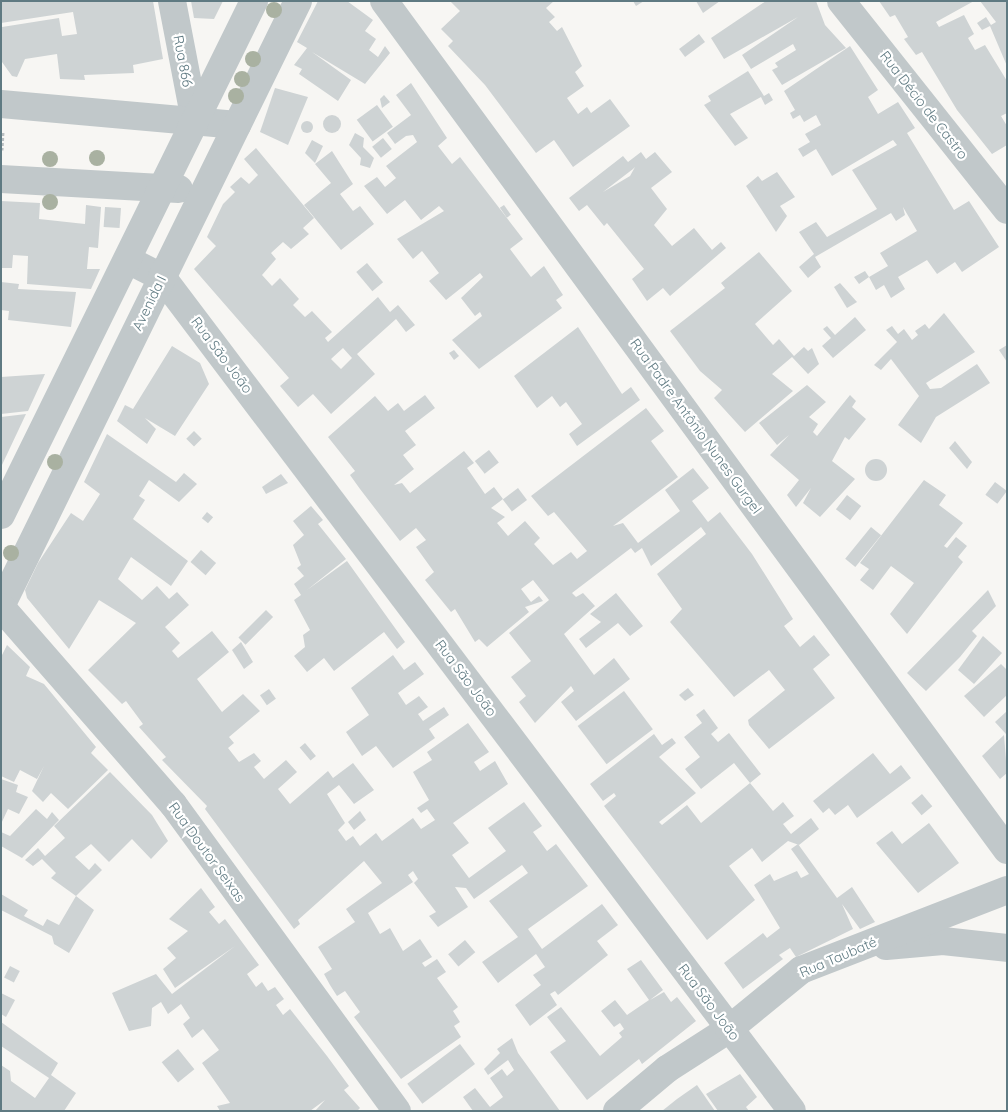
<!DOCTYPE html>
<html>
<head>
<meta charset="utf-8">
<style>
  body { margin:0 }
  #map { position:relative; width:1008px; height:1112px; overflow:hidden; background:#f7f6f3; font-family:Quicksand,sans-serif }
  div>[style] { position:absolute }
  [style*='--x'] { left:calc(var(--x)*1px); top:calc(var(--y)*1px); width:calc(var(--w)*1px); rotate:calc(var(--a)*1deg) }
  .building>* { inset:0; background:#ced3d4; transform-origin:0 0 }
  .round { border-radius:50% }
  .path>* { height:3px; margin-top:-1.5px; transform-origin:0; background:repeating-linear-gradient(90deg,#b9bec0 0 2.5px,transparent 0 5px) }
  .minor>* { height:28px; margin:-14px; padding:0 14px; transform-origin:14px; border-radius:14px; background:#c1c8ca }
  .trees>* { width:16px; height:16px; margin:-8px; border-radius:50%; background:#a9b1a1 }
  span { translate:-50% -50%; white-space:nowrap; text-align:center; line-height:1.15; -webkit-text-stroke:4.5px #fff; paint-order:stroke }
  .street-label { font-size:14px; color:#5f7a82 }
  .frame { position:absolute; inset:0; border:2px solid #5f7a82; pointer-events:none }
</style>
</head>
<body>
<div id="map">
  <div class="building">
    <i style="clip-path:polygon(1px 1px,153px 1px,163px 59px,133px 65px,134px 73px,84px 75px,85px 80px,60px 79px,57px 54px,25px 59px,17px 77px,12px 76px,2px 62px,2px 27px,59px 18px,62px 36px,77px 34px,73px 12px,1px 23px)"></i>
    <i style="clip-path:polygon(191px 1px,223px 1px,214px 19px,194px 18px)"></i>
    <i style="clip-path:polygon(318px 1px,347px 1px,373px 20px,365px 31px,376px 39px,369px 50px,378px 57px,385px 46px,390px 53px,365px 84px,312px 52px,351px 80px,338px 101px,299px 74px,302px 69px,294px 65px,307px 48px,297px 42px)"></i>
    <i style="clip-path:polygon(450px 1px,554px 1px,546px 8px,555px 17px,549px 22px,557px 31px,562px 27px,582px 66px,575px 72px,584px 86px,567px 98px,578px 114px,587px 107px,591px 113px,610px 99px,630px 126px,573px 167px,554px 140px,536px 153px,485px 85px,448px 46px,453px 41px,441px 29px,460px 11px)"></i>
    <i style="clip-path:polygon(633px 1px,644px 1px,636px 6px)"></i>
    <i style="clip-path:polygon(696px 1px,720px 1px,703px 13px)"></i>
    <i style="clip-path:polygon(766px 1px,816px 1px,825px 25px,846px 48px,782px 85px,772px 70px,778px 67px,775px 63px,796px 50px,793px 44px,751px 69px,742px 55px,798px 17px,724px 59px,711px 38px)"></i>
    <i style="clip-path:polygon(879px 1px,974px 1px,936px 22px,939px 27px,964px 15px,974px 34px,968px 38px,975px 50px,985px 45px,1007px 81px,1007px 113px,1001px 116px,1007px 126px,1007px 145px,992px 154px,957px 110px,922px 52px,916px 55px,904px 39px,908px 37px,895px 15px,890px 17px)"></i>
    <i style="clip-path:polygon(980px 1px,1007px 1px,1007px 66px,990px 26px,982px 30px,977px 23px,986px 17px,991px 25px,996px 22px)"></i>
    <i style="left:699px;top:34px;width:10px;height:25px;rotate:53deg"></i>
    <i style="clip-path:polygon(850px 46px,878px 90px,868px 97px,878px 114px,898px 102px,915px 128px,907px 133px,954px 210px,969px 201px,999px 247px,962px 272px,955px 262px,937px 274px,927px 260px,898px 277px,905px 289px,891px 298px,884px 285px,876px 290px,869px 277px,859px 284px,854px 277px,865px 271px,869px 277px,888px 266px,880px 253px,917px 231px,903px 207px,905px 215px,896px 221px,891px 213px,815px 257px,821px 267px,808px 278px,799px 267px,814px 254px,799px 232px,816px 222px,827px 237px,877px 209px,852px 170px,897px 145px,893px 140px,832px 176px,816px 149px,803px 157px,798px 149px,810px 142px,805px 134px,821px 125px,816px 115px,804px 122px,800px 115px,793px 119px,790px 113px,795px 110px,784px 91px)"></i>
    <i style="clip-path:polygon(748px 71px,764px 96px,769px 93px,773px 100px,765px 105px,761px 97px,730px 114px,748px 138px,735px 146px,704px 105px,711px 101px,708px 96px)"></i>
    <i style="clip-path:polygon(411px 83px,447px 138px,438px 146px,452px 164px,460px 157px,523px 239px,510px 249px,531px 277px,544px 266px,563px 295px,556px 300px,562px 308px,479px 369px,452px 340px,482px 316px,480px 312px,475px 316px,461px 298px,483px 277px,480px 273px,446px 300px,429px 281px,439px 273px,422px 251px,413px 259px,397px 239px,444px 211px,439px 206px,421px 220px,405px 200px,387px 214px,364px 186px,377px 177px,385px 187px,396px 178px,386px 166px,417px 142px,413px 135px,406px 136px,395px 144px,387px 133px,411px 115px,396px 95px)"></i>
    <i style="clip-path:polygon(275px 88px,308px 97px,288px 145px,260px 132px)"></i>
    <i style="clip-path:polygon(384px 95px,390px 102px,382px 108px,380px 99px)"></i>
    <i style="left:377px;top:105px;width:27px;height:25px;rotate:54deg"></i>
    <i class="round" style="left:323px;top:115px;width:18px;height:18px"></i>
    <i class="round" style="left:301px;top:121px;width:12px;height:12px"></i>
    <i style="clip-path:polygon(355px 133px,364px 138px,363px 147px,374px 158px,370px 168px,360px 165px,361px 158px,349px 145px)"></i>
    <i style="left:383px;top:138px;width:14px;height:14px;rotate:51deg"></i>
    <i style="clip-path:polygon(312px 140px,323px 146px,315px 163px,305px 153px)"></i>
    <i style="clip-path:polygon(evenodd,256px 148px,314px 218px,303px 228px,309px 234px,291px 249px,283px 242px,271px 253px,276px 259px,262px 275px,272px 286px,280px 278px,299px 299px,293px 305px,305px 317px,312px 311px,332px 332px,325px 338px,328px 342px,378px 297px,390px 312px,398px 305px,415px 325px,406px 332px,396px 319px,357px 354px,375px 374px,331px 414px,313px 394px,298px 407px,280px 386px,289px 378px,194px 269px,216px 246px,207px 237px,223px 204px,235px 192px,230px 187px,241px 177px,249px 184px,258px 175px,244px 159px,256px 148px,343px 348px,352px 358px,341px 369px,331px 359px,343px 348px)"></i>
    <i style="clip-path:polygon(332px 151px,353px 184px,340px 194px,353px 211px,360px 206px,374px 224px,341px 250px,304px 205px,331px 183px,315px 164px)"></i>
    <i style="clip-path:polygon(evenodd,641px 152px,646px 159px,655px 152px,672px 172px,651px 188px,667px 209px,654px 225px,672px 246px,694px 228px,712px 250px,721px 242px,726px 248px,670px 296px,663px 288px,647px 301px,632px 279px,644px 269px,607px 223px,604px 226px,587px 205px,579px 211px,569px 198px,623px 156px,628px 162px,641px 152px,635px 167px,630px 176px,603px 192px,633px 169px,635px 167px)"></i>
    <i style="clip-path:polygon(777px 172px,795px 197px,780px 206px,787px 216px,776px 232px,746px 186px,758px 176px,762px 181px)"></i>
    <i style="clip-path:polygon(1px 201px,40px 203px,39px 219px,85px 224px,86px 205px,101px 207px,98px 248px,89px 247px,87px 269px,100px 269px,91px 289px,27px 284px,28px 256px,13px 255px,12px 268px,1px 268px)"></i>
    <i style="left:504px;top:205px;width:12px;height:5px;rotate:55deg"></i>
    <i style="left:105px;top:207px;width:16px;height:20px;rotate:4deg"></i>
    <i style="clip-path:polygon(759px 252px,792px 291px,755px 324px,773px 345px,779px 339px,794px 356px,804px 347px,808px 351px,812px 348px,819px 364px,808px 374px,792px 357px,772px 374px,793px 391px,745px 432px,714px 398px,722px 390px,700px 371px,670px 331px,725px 288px,721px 283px)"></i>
    <i style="left:367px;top:263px;width:25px;height:14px;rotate:50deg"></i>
    <i style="clip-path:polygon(1px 282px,19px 284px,18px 289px,76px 292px,71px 327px,8px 320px,9px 311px,1px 310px)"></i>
    <i style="clip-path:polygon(840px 283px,857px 302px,847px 308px,834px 287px)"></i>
    <i style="clip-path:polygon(944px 313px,975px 352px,926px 383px,930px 389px,941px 388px,977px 364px,990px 383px,936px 417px,921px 443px,898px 425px,919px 396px,891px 359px,881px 370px,874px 365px,897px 342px,886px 330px,892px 326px,898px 334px,904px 329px,912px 340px,918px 335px,915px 331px,925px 324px,929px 329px)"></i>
    <i style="clip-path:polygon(855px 317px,866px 330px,833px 358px,822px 346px,831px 338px,823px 329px,827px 326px,835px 335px)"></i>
    <i style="clip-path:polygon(578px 327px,622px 394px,631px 387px,640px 400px,577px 446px,569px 434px,582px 424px,566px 402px,560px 407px,552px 396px,537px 408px,514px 376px)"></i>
    <i style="clip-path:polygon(1007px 345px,1007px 362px,999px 350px)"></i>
    <i style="clip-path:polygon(172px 346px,200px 363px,209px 384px,175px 436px,145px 418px,156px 429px,147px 444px,117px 421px,125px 405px,133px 409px)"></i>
    <i style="clip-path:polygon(454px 350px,459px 356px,454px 360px,449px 353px)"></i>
    <i style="clip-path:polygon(45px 374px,28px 411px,1px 414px,1px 377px)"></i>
    <i style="clip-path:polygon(807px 385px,826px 402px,809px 417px,818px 424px,813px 432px,817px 436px,850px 395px,856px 401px,852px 407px,866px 419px,849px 440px,845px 437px,832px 461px,855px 479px,820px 517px,803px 503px,811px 488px,796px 507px,787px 495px,799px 480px,770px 455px,789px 435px,777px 445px,759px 423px)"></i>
    <i style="clip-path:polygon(425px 395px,435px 408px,405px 431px,416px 445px,403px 455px,414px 469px,394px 485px,402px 483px,410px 493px,464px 451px,474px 463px,467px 468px,485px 494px,494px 487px,503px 499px,491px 508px,505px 517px,497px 523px,508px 536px,525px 521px,540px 538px,534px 544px,553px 565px,571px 552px,577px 559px,587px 551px,554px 512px,548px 516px,531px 496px,646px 408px,664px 431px,651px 441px,678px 477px,613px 526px,623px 523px,638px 543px,680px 511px,665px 490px,693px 468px,709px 488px,692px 501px,708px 522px,720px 512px,752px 554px,793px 619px,784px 626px,800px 647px,814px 635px,830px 655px,813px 669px,835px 698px,769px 749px,749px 725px,748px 720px,785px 690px,769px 670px,734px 697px,670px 622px,682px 609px,657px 574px,706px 534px,701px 527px,651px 566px,642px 548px,635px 553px,631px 548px,572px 593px,576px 597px,583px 593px,595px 606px,564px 634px,594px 675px,614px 658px,630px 679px,576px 721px,561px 702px,574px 691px,571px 686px,535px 723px,519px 702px,526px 696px,511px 677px,531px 661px,509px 633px,549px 600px,533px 580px,521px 589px,531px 602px,539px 596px,543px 601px,525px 607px,529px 612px,487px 647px,479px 639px,475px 642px,455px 609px,451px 612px,425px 580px,434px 572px,416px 547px,426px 540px,416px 528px,400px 541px,360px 489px,350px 475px,355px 471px,328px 437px,375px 396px,388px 411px,398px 403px,404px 411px)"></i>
    <i style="clip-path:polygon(26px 414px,1px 467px,1px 417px)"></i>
    <i style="left:194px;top:431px;width:11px;height:11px;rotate:45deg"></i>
    <i style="clip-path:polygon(107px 434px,176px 482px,184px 473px,197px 484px,179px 502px,149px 480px,139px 496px,145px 500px,133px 519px,188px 561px,171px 586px,131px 557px,118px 579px,142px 600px,157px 586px,169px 599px,177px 592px,189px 605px,165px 627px,180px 643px,172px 651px,178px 658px,212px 631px,229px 652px,197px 679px,222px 712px,243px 694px,260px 711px,229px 737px,234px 743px,228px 748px,239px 762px,254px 753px,261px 761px,254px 767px,264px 779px,286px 760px,297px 772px,278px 789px,290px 804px,328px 771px,333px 778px,353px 763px,374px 790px,354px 804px,339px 785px,327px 794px,345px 823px,338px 830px,346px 841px,353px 836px,360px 846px,376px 833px,382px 841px,413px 818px,421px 829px,435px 820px,427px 809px,421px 813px,417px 808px,429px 800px,413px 772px,432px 760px,427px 752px,468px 723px,489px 752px,474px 762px,480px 771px,495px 761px,508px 784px,453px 823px,469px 843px,452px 855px,469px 878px,506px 851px,488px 828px,524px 802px,542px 826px,533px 832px,547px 851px,556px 844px,588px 886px,528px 929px,542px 949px,602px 904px,618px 925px,597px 941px,608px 955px,558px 995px,555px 991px,550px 994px,557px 1005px,530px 1026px,515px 1005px,541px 985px,533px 975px,545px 967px,536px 954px,498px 983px,482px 962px,518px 937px,489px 901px,528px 873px,522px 865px,474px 899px,466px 888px,455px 887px,468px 907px,438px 927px,429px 916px,436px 912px,414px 883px,418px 879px,413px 871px,408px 875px,413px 882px,368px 913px,380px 934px,390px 928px,403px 951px,420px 939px,432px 957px,422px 963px,425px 967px,437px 959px,446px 972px,437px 978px,458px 1007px,453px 1011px,460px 1022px,454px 1026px,461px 1037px,401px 1079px,354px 1017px,360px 1012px,345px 991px,337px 996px,330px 985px,324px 974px,332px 969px,318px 947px,355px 922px,346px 909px,382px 883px,364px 861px,298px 920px,300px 924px,294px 929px,205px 809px,207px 806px,162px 760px,166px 757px,139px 727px,143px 724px,126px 701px,122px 704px,88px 670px,136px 623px,99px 600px,69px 649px,27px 598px,25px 590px,38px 563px,71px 513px,83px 521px,100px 494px,84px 482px)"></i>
    <i style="clip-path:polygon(955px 441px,972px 462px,967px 469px,949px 448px)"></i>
    <i style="left:489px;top:450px;width:16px;height:18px;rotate:52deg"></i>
    <i class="round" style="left:865px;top:459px;width:22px;height:22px"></i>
    <i style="clip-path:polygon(281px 474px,288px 483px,266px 494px,262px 487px)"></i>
    <i style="clip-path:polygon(924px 480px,946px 495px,939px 505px,963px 523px,944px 546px,947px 548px,956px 537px,967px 546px,958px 557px,963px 562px,907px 634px,890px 614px,914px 583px,891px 566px,873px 590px,860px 580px,869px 569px,860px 563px)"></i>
    <i style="left:995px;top:482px;width:15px;height:16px;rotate:37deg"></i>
    <i style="left:518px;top:488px;width:15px;height:19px;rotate:53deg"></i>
    <i style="left:847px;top:495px;width:18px;height:18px;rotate:38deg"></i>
    <i style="clip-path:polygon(311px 506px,323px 520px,318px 524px,346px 559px,307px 590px,347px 561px,405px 642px,397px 649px,384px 632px,334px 671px,324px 658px,307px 672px,294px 656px,305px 647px,303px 635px,310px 630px,294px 600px,301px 595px,294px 584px,304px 576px,297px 568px,301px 565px,293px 545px,304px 535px,293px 521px)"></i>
    <i style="left:207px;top:512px;width:8px;height:8px;rotate:40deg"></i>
    <i style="left:871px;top:527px;width:13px;height:41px;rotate:39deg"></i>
    <i style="left:201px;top:550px;width:20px;height:16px;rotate:41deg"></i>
    <i style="clip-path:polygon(988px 590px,996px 606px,972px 631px,977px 636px,960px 657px,926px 691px,907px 673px)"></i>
    <i style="clip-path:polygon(616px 593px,643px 626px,630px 636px,618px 623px,586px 648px,579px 639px,601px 622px,590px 614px)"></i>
    <i style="left:266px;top:610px;width:10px;height:39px;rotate:45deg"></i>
    <i style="clip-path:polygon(983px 636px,1002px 653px,974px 684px,958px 670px)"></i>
    <i style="clip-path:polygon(241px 642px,253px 662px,244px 669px,232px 650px)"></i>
    <i style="clip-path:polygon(7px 645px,30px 667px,26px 676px,44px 684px,96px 747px,91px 753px,108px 770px,68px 809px,51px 793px,43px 802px,32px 791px,44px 766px,37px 779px,20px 770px,14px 782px,1px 776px,1px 657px)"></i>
    <i style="clip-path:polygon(393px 655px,404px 670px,415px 662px,424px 674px,398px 693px,406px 705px,419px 696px,428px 707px,418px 714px,423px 721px,444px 707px,449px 715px,429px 729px,435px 738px,393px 768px,376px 746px,362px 756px,346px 732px,369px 715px,351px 688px)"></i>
    <i style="clip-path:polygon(1001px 664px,1007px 670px,1007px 695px,984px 717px,964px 696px)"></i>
    <i style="clip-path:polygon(688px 688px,694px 695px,685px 701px,679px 695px)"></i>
    <i style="left:269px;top:689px;width:12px;height:11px;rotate:55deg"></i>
    <i style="left:624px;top:691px;width:48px;height:58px;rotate:53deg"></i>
    <i style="clip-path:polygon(704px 709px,718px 728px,711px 734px,718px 742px,729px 733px,761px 774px,750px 783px,734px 763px,701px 789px,685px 769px,700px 757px,684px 737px,702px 723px,696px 715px)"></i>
    <i style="clip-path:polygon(1007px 711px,1007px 733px,1006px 734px,995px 722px)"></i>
    <i style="clip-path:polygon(654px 734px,662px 745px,672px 738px,676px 743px,659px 757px,696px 793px,659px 822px,662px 825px,687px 805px,701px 823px,750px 783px,773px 811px,783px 802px,794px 816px,783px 824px,791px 834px,811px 818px,819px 829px,799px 845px,788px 841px,762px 862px,752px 848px,729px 866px,755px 900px,707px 940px,604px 806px,616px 796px,614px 793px,603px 801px,590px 784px)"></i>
    <i style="clip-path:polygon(1004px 735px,1007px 773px,1000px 779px,982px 756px)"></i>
    <i style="left:305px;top:743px;width:17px;height:7px;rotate:50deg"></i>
    <i style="clip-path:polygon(873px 753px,890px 774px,901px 765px,911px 778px,857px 818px,848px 805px,835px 815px,829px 808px,823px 813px,813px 801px)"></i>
    <i style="clip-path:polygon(110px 772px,152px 815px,168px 841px,151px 859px,132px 839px,109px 862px,91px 844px,75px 857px,89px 870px,95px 863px,102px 870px,76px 896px,51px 878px,56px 873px,42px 859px,33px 866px,25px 860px,38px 848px,45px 856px,65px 838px,54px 826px)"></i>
    <i style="clip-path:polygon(1px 779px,18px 785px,16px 792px,28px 797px,19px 814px,8px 809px,1px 824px)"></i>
    <i style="left:922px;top:794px;width:16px;height:14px;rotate:50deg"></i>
    <i style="clip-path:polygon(36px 809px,47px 819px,52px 812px,59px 820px,22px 858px,1px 846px,1px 832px,10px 836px)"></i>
    <i style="clip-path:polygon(360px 811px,366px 820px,354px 830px,348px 822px)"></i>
    <i style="clip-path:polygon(929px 823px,959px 863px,918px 893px,876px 843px,892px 831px,902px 844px)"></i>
    <i style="clip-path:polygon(798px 844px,837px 898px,852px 887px,875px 922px,860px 929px,842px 904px,853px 929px,796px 957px,790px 948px,779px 955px,783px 959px,743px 989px,724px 963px,763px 933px,767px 938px,780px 928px,754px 885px,770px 874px,774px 881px,797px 871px,801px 878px,809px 874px,791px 849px)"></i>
    <i style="clip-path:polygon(201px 888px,215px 907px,209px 912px,219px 924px,225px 919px,259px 965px,247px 974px,256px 987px,262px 982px,268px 991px,275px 987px,284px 999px,276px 1005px,283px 1015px,290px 1009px,327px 1056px,349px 1086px,344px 1090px,360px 1108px,357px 1111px,315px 1111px,325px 1100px,310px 1111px,220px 1111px,217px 1106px,230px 1103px,202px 1063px,219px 1050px,203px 1029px,192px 1038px,183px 1024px,190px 1018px,181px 1004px,168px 1014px,161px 1002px,152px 1008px,151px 1026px,129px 1031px,112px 993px,156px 974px,172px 994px,235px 946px,175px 988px,163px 969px,176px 958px,167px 948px,188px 931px,169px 919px)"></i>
    <i style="clip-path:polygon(1px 894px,28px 910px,24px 916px,43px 926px,47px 919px,59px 925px,76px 896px,94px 910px,69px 953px,54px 944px,52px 936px,1px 910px)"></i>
    <i style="left:465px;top:940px;width:16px;height:22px;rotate:50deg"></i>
    <i style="clip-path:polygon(641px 960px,663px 990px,650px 1000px,664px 992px,671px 1002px,677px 997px,696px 1021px,642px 1064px,639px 1059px,587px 1100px,550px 1052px,566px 1041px,547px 1017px,561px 1007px,600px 1056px,622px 1037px,619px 1033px,624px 1029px,620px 1023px,614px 1027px,601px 1011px,615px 1000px,627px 1015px,649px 1000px,627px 969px)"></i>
    <i style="left:10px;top:966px;width:11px;height:13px;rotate:27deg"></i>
    <i style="clip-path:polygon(1px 993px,15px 1000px,6px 1017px,1px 1014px)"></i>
    <i style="clip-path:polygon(1px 1022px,58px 1063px,51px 1075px,76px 1093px,64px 1111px,1px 1111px,1px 1065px,10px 1071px,11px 1081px,35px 1098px,49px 1078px,1px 1046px)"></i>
    <i style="clip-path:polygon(512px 1038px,518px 1053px,560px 1111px,473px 1111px,463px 1097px,475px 1088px,490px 1107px,503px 1097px,490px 1078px,502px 1069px,507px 1076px,514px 1070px,508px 1060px,488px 1075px,484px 1069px,500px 1053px,497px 1049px)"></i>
    <i style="left:460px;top:1044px;width:25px;height:66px;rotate:53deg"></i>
    <i style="left:178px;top:1049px;width:26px;height:21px;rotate:51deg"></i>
    <i style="clip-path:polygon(740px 1074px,757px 1097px,746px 1107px,749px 1111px,718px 1111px,706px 1094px)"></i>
    <i style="clip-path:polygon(697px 1085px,715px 1111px,662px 1111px,677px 1099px)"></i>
  </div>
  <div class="path">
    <i style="--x:2;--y:150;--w:19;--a:-87"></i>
  </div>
  <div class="minor">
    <i style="--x:172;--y:1;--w:121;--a:79.1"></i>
    <i style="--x:384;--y:1;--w:1053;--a:53.73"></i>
    <i style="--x:841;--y:1;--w:267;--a:51.5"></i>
    <i style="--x:1;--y:104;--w:237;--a:5.1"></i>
    <i style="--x:1;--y:179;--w:178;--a:3.2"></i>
    <i style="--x:128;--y:260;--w:38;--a:27"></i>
    <i style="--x:162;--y:277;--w:1045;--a:52.93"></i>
    <i style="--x:1;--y:515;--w:573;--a:-63.79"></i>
    <i style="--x:1;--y:606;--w:674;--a:-63.85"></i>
    <i style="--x:1;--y:607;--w:262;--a:48.9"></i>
    <i style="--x:173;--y:804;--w:380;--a:53.9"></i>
    <i style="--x:886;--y:946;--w:57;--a:-5"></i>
    <i style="--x:943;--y:941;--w:64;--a:6.2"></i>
    <i style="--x:617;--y:1111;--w:65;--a:-40"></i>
    <i style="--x:667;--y:1069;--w:74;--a:-32.8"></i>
    <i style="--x:729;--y:1029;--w:93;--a:-39.3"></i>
    <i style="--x:801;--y:970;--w:221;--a:-21.2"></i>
  </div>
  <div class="trees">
    <i style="left:274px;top:10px"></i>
    <i style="left:253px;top:59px"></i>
    <i style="left:242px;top:79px"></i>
    <i style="left:236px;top:96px"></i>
    <i style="left:97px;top:158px"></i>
    <i style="left:50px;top:159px"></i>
    <i style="left:50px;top:202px"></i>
    <i style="left:55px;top:462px"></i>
    <i style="left:11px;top:553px"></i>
  </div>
  <div class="street-label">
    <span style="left:183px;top:61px;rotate:79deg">Rua 866</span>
    <span style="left:924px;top:105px;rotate:52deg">Rua Décio de Castro</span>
    <span style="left:149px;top:303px;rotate:-64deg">Avenida I</span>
    <span style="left:222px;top:355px;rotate:53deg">Rua São João</span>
    <span style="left:696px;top:426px;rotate:54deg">Rua Padre Antônio Nunes Gurgel</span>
    <span style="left:466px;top:678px;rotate:53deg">Rua São João</span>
    <span style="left:207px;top:852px;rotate:54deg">Rua Doutor Seixas</span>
    <span style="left:838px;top:957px;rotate:-23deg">Rua Taubaté</span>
    <span style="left:709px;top:1002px;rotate:53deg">Rua São João</span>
  </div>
  <div class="frame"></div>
</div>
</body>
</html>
